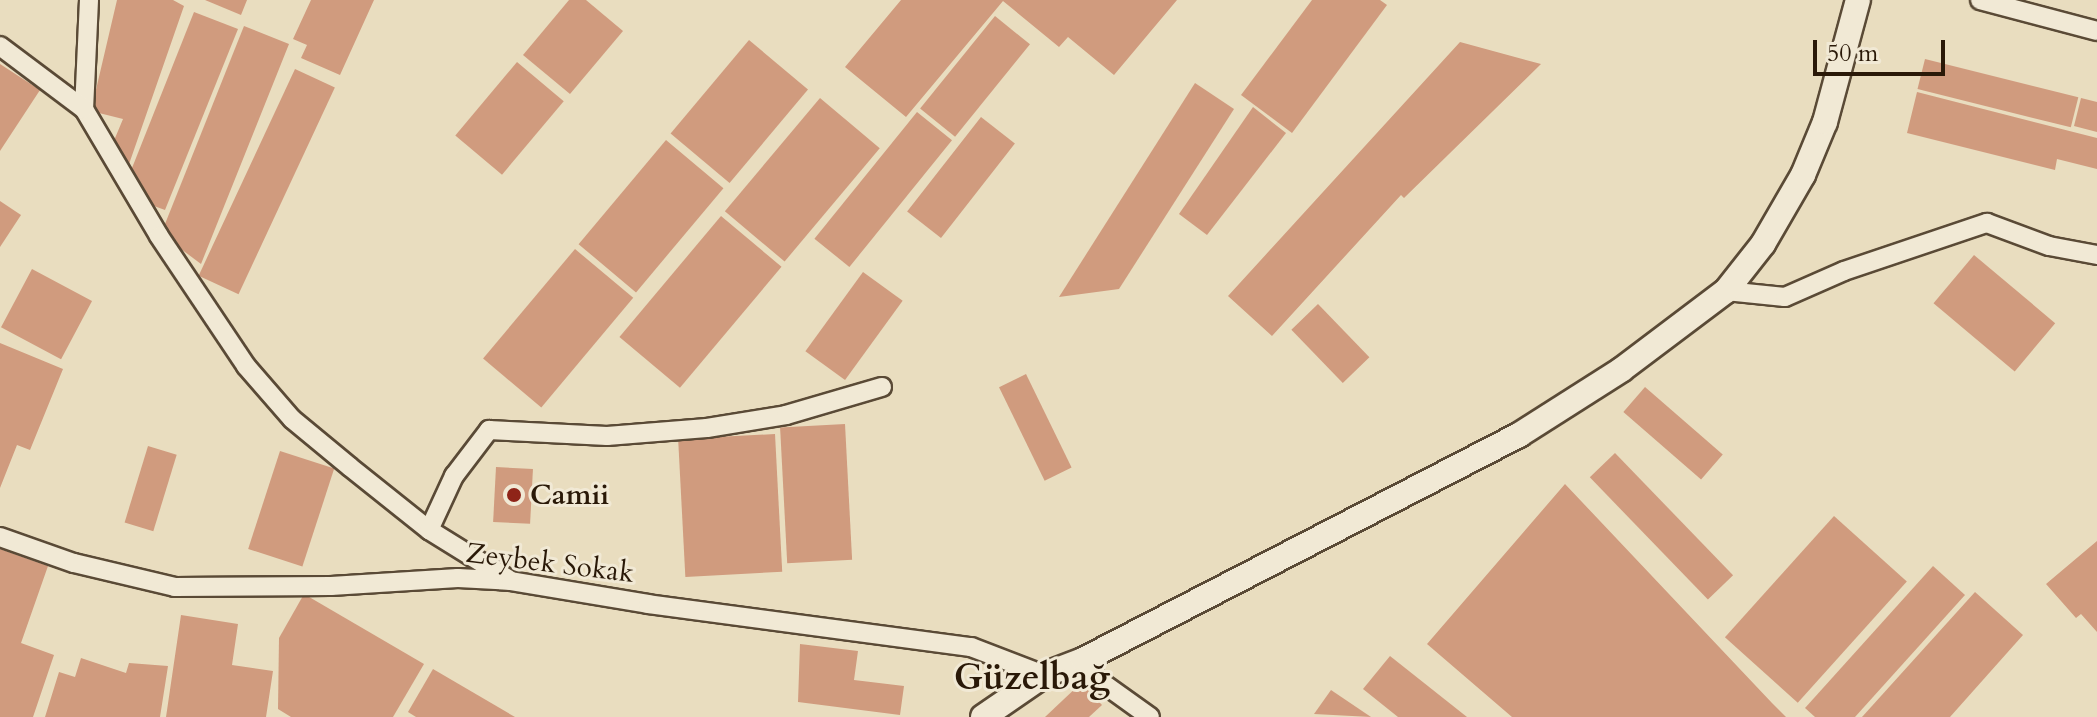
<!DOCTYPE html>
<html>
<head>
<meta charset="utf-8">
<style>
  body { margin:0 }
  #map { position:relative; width:2097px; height:717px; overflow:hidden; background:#e9ddbf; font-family:Cardo,serif }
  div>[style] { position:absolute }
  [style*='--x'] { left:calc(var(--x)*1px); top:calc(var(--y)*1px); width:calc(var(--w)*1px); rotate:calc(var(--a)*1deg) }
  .building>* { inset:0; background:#d09b7e; transform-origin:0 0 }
  .roads { filter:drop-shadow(2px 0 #5a4a36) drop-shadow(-2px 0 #5a4a36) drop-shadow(0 2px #5a4a36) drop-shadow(0 -2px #5a4a36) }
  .minor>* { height:18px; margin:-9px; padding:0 9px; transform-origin:9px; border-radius:9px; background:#f1e9d5 }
  .tertiary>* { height:24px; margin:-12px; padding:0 12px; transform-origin:12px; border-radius:12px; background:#f1e9d5 }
  .dots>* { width:22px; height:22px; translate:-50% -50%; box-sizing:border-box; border:4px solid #f1e9d5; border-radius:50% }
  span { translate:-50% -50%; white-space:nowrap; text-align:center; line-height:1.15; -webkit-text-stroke:6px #f1e9d5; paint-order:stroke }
  .poi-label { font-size:28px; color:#2a1908; font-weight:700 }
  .left { translate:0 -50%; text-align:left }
  .street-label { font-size:28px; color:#2a1908 }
  .district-label { font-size:36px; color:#2a1908; font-weight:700 }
  .scale { position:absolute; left:1813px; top:40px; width:132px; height:36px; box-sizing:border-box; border:4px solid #2a1908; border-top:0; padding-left:10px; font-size:24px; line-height:28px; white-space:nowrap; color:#2a1908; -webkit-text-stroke:6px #f1e9d5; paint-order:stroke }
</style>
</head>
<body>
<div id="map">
  <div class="building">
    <i style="clip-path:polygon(117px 0,173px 0,184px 6px,128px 167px,113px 143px,123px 119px,91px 111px)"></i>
    <i style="clip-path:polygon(205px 0,247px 0,241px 15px)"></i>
    <i style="clip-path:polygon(311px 0,374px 0,340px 75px,301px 58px,307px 45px,293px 39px)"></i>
    <i style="clip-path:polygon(569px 0,586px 0,623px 31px,570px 94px,523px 55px)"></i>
    <i style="clip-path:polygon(901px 0,1177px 0,1114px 75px,1068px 37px,1059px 47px,1003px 1px,906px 117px,845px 67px)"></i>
    <i style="clip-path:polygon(1312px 0,1380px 0,1387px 5px,1292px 133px,1241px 95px)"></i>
    <i style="clip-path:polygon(194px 12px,238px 29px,165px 210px,154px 206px,132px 168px)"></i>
    <i style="left:995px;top:16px;width:45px;height:119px;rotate:39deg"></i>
    <i style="clip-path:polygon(244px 26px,289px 44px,201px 264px,177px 246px,165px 224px)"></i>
    <i style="left:749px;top:40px;width:77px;height:122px;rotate:40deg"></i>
    <i style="clip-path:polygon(1460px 42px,1541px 64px,1404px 198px,1401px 195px,1272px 336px,1228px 296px)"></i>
    <i style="left:1925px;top:59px;width:158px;height:31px;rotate:14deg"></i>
    <i style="left:517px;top:62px;width:61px;height:96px;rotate:40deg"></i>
    <i style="clip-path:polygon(0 64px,40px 90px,0 151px)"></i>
    <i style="left:295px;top:69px;width:44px;height:228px;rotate:25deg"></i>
    <i style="clip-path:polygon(1195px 83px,1234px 109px,1119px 289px,1059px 297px)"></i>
    <i style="clip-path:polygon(1917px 92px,2097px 138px,2097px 169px,2057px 159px,2055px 170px,1907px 133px)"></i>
    <i style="left:820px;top:98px;width:78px;height:148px;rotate:40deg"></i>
    <i style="clip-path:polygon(2081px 98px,2097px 102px,2097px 132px,2074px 126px)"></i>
    <i style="clip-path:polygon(1253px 107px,1286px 133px,1207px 235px,1179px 214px)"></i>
    <i style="left:917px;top:112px;width:45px;height:163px;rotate:39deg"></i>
    <i style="left:981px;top:117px;width:43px;height:120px;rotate:38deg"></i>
    <i style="left:666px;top:140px;width:75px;height:136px;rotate:40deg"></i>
    <i style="clip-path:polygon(0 201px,21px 215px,0 247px)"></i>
    <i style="left:721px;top:216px;width:79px;height:158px;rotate:40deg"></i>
    <i style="left:575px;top:249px;width:76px;height:143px;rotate:40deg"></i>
    <i style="left:1974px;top:255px;width:106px;height:63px;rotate:40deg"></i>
    <i style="left:32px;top:269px;width:68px;height:66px;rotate:28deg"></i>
    <i style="left:863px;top:272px;width:49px;height:98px;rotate:36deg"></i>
    <i style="left:1318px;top:304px;width:74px;height:37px;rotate:46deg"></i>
    <i style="clip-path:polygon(0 343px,63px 369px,30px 450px,17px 445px,0 488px)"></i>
    <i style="left:1026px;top:374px;width:104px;height:30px;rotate:64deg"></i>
    <i style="left:1645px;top:387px;width:103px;height:33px;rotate:41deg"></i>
    <i style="left:845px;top:424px;width:136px;height:65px;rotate:87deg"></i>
    <i style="left:775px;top:434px;width:138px;height:97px;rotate:87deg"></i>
    <i style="left:148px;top:446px;width:30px;height:80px;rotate:17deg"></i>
    <i style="left:280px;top:451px;width:57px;height:103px;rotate:18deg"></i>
    <i style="left:1615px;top:453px;width:170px;height:35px;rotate:46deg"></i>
    <i style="left:496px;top:467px;width:37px;height:55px;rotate:3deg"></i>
    <i style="clip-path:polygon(1565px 484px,1772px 703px,1786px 717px,1512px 717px,1427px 644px)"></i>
    <i style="left:1834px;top:516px;width:98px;height:163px;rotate:42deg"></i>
    <i style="clip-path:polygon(2097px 541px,2097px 632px,2081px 614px,2076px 618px,2046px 584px)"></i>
    <i style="clip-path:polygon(0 549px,48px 566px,21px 643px,54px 655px,33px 717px,0 717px)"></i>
    <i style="clip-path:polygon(1933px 566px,1965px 595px,1855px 717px,1815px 717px,1805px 708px)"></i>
    <i style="clip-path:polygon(1975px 592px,2023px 635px,1950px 717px,1862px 717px)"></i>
    <i style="clip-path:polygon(304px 594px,424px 664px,393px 717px,291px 717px,278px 709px,279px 638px)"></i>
    <i style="clip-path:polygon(181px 615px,238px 624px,232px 665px,273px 671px,266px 717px,166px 717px)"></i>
    <i style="clip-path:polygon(800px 644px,858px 651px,854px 680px,904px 686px,900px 715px,798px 702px)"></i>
    <i style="clip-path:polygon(1390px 656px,1467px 717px,1398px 717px,1363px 689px)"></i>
    <i style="clip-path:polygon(81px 658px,126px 673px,129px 663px,168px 666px,160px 717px,45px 717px,59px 672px,75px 677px)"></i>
    <i style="clip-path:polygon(433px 669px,515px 717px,416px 717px,408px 712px)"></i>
    <i style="clip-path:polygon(1081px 683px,1102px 705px,1089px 717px,1045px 717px)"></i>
    <i style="clip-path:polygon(1331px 690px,1371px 717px,1314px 714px)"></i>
  </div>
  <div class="roads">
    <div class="minor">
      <i style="--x:89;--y:0;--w:109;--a:92.6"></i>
      <i style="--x:84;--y:109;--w:147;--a:59.4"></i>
      <i style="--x:159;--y:236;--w:156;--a:56.2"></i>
      <i style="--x:246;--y:366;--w:70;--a:49"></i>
      <i style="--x:292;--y:419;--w:75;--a:39.6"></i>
      <i style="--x:350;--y:467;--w:101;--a:38.6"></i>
      <i style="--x:429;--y:530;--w:93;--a:31.8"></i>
      <i style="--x:1980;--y:0;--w:121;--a:14.8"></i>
      <i style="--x:0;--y:46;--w:105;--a:36.9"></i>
      <i style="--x:1726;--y:291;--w:59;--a:5.8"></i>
      <i style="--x:1785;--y:297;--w:64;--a:-23.8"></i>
      <i style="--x:1844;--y:271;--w:151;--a:-18.6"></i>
      <i style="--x:1987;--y:223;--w:66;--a:20.4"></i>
      <i style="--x:2049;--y:246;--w:49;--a:10.6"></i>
      <i style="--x:429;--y:530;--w:60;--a:-65.2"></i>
      <i style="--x:454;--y:476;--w:58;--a:-52.7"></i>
      <i style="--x:489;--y:430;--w:118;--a:2.9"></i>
      <i style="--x:607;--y:436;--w:100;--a:-4.6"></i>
      <i style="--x:707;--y:428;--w:80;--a:-9.3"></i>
      <i style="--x:786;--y:415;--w:100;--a:-16.3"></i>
      <i style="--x:0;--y:537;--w:78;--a:19.4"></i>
      <i style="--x:74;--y:563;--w:104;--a:13.4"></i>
      <i style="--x:175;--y:587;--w:156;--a:-0.4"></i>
      <i style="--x:331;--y:586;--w:127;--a:-3.6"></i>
      <i style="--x:458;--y:578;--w:53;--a:3.2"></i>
      <i style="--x:511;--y:581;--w:139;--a:9.5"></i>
      <i style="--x:648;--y:604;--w:326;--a:7.6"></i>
      <i style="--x:971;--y:647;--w:78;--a:21"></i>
      <i style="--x:1083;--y:660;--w:24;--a:54"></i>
      <i style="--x:1097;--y:679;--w:65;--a:35.6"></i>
    </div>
    <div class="tertiary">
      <i style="--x:983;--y:717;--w:74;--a:-34.5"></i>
      <i style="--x:1044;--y:675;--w:42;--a:-21"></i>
      <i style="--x:1083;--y:660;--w:491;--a:-27.3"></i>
      <i style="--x:1519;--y:435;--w:121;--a:-32.5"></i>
      <i style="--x:1621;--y:370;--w:131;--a:-37"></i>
      <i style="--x:1726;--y:291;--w:60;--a:-51.8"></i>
      <i style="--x:1763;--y:244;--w:80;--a:-59.9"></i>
      <i style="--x:1803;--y:175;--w:57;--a:-67.5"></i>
      <i style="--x:1825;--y:122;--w:126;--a:-74.9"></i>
    </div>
  </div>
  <div class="dots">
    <i style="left:514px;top:495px;background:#8f2418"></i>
  </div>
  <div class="poi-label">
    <span class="left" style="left:530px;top:495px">Camii</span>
  </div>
  <div class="street-label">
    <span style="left:550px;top:563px;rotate:7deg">Zeybek Sokak</span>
  </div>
  <div class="district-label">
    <span style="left:1032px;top:678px">Güzelbağ</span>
  </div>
  <div class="scale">50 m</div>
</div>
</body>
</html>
